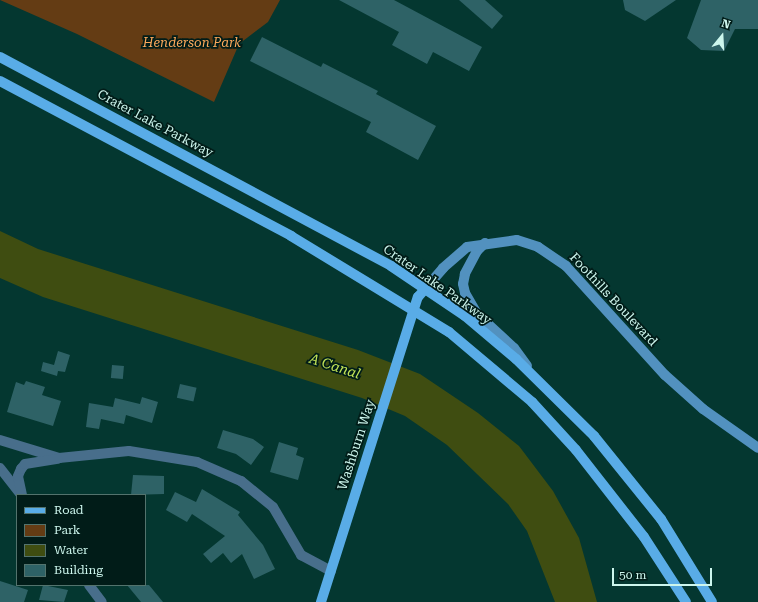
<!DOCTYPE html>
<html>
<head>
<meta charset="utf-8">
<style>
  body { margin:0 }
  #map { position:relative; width:758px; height:602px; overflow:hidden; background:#043730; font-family:"Roboto Serif",serif }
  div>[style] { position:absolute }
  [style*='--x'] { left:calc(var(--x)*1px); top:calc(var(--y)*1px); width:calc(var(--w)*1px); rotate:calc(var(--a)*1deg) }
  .green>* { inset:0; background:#643c14 }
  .water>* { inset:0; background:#3f4d11 }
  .building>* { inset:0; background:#2e6266; transform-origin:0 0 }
  .street>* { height:10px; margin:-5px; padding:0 5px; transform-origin:5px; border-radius:5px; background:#486e8b }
  .secondary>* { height:10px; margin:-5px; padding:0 5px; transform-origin:5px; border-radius:5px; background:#5291bf }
  .primary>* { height:10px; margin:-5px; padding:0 5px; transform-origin:5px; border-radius:5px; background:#59ace7 }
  span { translate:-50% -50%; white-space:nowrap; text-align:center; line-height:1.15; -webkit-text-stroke:3.5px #011c18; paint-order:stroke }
  .park-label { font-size:13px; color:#fda95c; font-style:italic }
  .street-label { font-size:13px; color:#cdf6ed }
  .water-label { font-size:14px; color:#c1e357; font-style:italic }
  .legend { position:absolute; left:16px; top:494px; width:130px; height:92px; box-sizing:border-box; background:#011c18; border:1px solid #53736d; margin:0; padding:5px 7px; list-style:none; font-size:12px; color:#cdf6ed }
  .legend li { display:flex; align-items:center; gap:8px; height:20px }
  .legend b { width:20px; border:1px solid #53736d }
  .north { position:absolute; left:702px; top:16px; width:40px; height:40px; -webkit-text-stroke:3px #011c18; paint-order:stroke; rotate:18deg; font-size:11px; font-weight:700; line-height:16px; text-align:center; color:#cdf6ed }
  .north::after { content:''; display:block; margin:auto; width:14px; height:18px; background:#cdf6ed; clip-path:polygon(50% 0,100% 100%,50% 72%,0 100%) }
  .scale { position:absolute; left:612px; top:568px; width:100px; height:18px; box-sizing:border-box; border:2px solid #cdf6ed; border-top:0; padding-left:5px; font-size:12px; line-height:14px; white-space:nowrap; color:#cdf6ed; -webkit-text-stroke:3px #011c18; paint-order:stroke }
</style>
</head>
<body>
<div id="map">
  <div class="green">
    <i style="clip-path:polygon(0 0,280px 0,268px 22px,239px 44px,214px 102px,77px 34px)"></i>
  </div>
  <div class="water">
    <i style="clip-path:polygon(0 231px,38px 249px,358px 350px,420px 374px,478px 413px,519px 446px,553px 491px,579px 538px,597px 602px,555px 602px,527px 531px,508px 504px,447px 445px,405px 416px,362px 398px,43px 297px,0 278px)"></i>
  </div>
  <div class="building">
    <i style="clip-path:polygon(339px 0,394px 0,482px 47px,469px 71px,433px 52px,427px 64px,392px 45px,399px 32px)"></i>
    <i style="clip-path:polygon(459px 0,485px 0,503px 16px,492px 29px)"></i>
    <i style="clip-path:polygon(623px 0,676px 0,645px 21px,625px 10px)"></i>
    <i style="clip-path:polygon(701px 0,758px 0,758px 29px,735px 29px,724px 51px,701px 50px,687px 38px)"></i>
    <i style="clip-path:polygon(262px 37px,321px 67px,323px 63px,378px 91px,376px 94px,436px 126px,418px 160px,366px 132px,371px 122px,250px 61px)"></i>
    <i style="clip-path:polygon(58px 351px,70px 355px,65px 372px,58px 371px,57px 376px,41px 371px,43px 362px,54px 365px)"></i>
    <i style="left:112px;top:365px;width:12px;height:13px;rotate:5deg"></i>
    <i style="clip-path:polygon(26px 381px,45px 387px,42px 395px,61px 401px,53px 426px,7px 412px,16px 382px,24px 385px)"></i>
    <i style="left:180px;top:384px;width:17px;height:14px;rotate:13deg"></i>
    <i style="clip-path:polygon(142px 397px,158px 402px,152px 423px,126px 415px,124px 424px,101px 419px,99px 429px,86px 427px,89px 403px,113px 407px,115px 398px,140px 404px)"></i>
    <i style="clip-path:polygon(223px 430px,253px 439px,264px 447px,251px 465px,236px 454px,217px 448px)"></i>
    <i style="clip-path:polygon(279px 442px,298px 448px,296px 455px,304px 458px,298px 480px,270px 472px)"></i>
    <i style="clip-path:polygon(133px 475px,164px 476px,164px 494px,131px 495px)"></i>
    <i style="clip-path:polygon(202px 489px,240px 512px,238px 515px,263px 545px,275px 569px,254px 579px,242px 554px,231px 563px,223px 553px,211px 563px,203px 554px,225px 536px,192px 514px,187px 522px,166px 510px,175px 492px,196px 502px)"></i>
    <i style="clip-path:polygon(0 581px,28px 590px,24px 602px,0 602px)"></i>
    <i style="clip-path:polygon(43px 585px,68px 590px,64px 602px,39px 600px)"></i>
    <i style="clip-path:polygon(127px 585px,149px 585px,163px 602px,141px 602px)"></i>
  </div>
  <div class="street">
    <i style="--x:0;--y:440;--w:62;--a:17"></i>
    <i style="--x:59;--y:458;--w:70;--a:-5.7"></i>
    <i style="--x:129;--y:451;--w:69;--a:9.2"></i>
    <i style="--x:197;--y:462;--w:48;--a:23.4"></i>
    <i style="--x:241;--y:481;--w:41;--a:39.1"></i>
    <i style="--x:273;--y:507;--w:56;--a:59.7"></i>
    <i style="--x:301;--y:555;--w:34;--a:28"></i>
    <i style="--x:0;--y:468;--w:34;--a:52"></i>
    <i style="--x:22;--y:495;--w:19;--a:-102"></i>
    <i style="--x:18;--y:476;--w:8;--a:-67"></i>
    <i style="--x:21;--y:469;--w:6;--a:-51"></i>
    <i style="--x:25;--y:464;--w:33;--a:-9"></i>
    <i style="--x:89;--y:585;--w:21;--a:53"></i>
  </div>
  <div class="secondary">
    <i style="--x:485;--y:243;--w:11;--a:135"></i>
    <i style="--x:477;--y:251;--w:26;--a:118"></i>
    <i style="--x:465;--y:274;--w:10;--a:101"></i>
    <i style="--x:463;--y:284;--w:9;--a:77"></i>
    <i style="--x:465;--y:293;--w:24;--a:60"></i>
    <i style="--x:477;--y:314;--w:50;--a:42.6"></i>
    <i style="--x:514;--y:348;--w:22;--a:54"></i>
    <i style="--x:425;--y:289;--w:28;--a:-49"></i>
    <i style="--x:443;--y:268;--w:32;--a:-41"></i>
    <i style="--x:467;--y:247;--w:50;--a:-8"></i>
    <i style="--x:517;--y:240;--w:22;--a:18"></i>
    <i style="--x:538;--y:247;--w:34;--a:34"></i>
    <i style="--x:566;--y:266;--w:147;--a:47.8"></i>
    <i style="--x:665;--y:375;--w:51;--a:41.8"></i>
    <i style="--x:703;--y:409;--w:67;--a:35.3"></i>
  </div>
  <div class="primary">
    <i style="--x:0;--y:57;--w:443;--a:28.1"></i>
    <i style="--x:391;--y:266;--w:89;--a:34"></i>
    <i style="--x:465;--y:316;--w:67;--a:40.1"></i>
    <i style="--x:516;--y:359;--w:110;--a:44.6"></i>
    <i style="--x:594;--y:436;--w:107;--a:51.1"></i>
    <i style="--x:661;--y:519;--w:97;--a:58.4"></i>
    <i style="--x:0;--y:81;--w:330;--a:28"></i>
    <i style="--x:291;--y:236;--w:185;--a:31.3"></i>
    <i style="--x:449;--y:332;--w:109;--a:40.1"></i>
    <i style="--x:532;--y:402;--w:65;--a:47.5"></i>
    <i style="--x:576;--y:450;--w:110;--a:52"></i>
    <i style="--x:644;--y:537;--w:77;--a:57.1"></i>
    <i style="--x:321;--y:602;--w:320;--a:-72.4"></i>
    <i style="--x:418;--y:297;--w:11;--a:-49"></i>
  </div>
  <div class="park-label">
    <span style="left:192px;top:43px">Henderson Park</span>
  </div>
  <div class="street-label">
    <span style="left:155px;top:124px;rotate:28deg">Crater Lake Parkway</span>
    <span style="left:437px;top:285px;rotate:35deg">Crater Lake Parkway</span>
    <span style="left:613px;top:300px;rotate:47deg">Foothills Boulevard</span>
    <span style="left:357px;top:445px;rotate:-72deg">Washburn Way</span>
  </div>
  <div class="water-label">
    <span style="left:335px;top:366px;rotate:18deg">A Canal</span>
  </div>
  <ul class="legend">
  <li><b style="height:5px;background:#59ace7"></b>Road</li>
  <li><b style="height:11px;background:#643c14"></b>Park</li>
  <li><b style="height:11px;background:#3f4d11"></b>Water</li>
  <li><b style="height:11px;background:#2e6266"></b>Building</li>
  </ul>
  <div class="north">N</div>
  <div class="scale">50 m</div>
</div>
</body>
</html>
